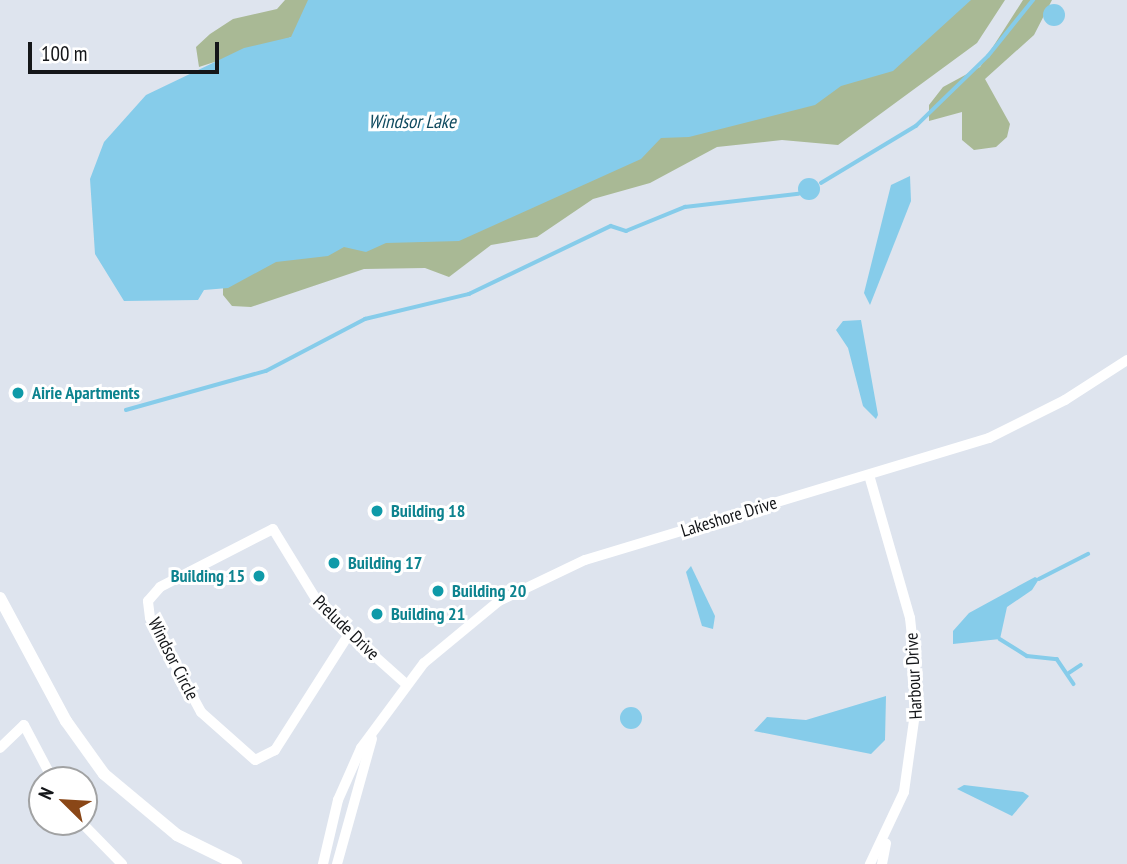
<!DOCTYPE html>
<html>
<head>
<meta charset="utf-8">
<style>
  body { margin:0 }
  #map { position:relative; width:1127px; height:864px; overflow:hidden; background:#dee4ee; font-family:"PT Sans Narrow",sans-serif }
  div>[style] { position:absolute }
  [style*='--x'] { left:calc(var(--x)*1px); top:calc(var(--y)*1px); width:calc(var(--w)*1px); rotate:calc(var(--a)*1deg) }
  .green>* { inset:0; background:#a9b995 }
  .water>* { inset:0; background:#86ccea }
  .round { border-radius:50% }
  .stream>* { height:3.5px; margin:-1.75px; padding:0 1.75px; transform-origin:1.75px; border-radius:1.75px; background:#86ccea }
  .minor>* { height:10px; margin:-5px; padding:0 5px; transform-origin:5px; border-radius:5px; background:#fff }
  .tertiary>* { height:12px; margin:-6px; padding:0 6px; transform-origin:6px; border-radius:6px; background:#fff }
  .dots>* { width:19px; height:19px; translate:-50% -50%; box-sizing:border-box; border:4px solid #fff; border-radius:50% }
  span { translate:-50% -50%; white-space:nowrap; text-align:center; line-height:1.15; -webkit-text-stroke:6px #fff; paint-order:stroke }
  .culture-label { font-size:18px; color:#0d838f; font-weight:700 }
  .left { translate:0 -50%; text-align:left }
  .right { translate:-100% -50%; text-align:right }
  .street-label { font-size:18px; color:#141619 }
  .water-label { font-size:19px; color:#0f4a5f; font-style:italic }
  .north { position:absolute; left:28px; top:766px; width:70px; height:70px; box-sizing:border-box; background:#fff; border:2px solid #a1a2a3; border-radius:50%; rotate:294deg; font-size:19px; font-weight:700; line-height:28px; text-align:center; color:#141619 }
  .north::after { content:''; display:block; margin:auto; width:24px; height:32px; background:#8a4717; clip-path:polygon(50% 0,100% 100%,50% 72%,0 100%) }
  .scale { position:absolute; left:28px; top:42px; width:191px; height:32px; box-sizing:border-box; border:4px solid #141619; border-top:0; padding-left:9px; font-size:21px; line-height:24px; white-space:nowrap; color:#141619; -webkit-text-stroke:5px #fff; paint-order:stroke }
</style>
</head>
<body>
<div id="map">
  <div class="green">
    <i style="clip-path:polygon(285px 0,311px 0,304px 33px,199px 67px,196px 47px,210px 34px,233px 19px,277px 9px)"></i>
    <i style="clip-path:polygon(964px 0,1005px 0,977px 43px,838px 145px,782px 140px,717px 147px,650px 183px,593px 199px,537px 237px,491px 245px,449px 277px,425px 268px,364px 269px,251px 307px,232px 306px,223px 295px,223px 285px,243px 268px,380px 238px,656px 139px)"></i>
    <i style="clip-path:polygon(1023px 0,1052px 0,1034px 35px,985px 79px,1010px 124px,1007px 137px,996px 147px,974px 150px,962px 140px,962px 112px,929px 121px,929px 105px,943px 87px,980px 67px)"></i>
  </div>
  <div class="water">
    <i style="clip-path:polygon(308px 0,971px 0,893px 71px,841px 86px,815px 105px,689px 137px,661px 138px,641px 159px,459px 241px,386px 243px,366px 252px,344px 247px,328px 256px,276px 262px,228px 288px,204px 290px,198px 300px,124px 301px,95px 254px,90px 179px,104px 142px,146px 95px,244px 48px,291px 37px)"></i>
    <i class="round" style="left:1043px;top:4px;width:22px;height:22px"></i>
    <i style="clip-path:polygon(910px 176px,911px 201px,870px 305px,864px 293px,891px 185px)"></i>
    <i class="round" style="left:798px;top:178px;width:22px;height:22px"></i>
    <i style="clip-path:polygon(861px 320px,878px 415px,876px 419px,863px 406px,848px 348px,836px 330px,843px 321px)"></i>
    <i style="clip-path:polygon(691px 566px,715px 616px,713px 629px,702px 626px,686px 572px)"></i>
    <i style="clip-path:polygon(1035px 577px,1039px 579px,1032px 590px,1007px 607px,1000px 639px,953px 644px,953px 631px,969px 613px)"></i>
    <i style="clip-path:polygon(886px 696px,885px 740px,871px 754px,754px 731px,767px 717px,806px 720px)"></i>
    <i class="round" style="left:620px;top:707px;width:22px;height:22px"></i>
    <i style="clip-path:polygon(964px 785px,1023px 792px,1029px 796px,1012px 816px,957px 789px)"></i>
  </div>
  <div class="stream">
    <i style="--x:821;--y:183;--w:111;--a:-31"></i>
    <i style="--x:916;--y:126;--w:100;--a:-44.2"></i>
    <i style="--x:988;--y:56;--w:72;--a:-51.2"></i>
    <i style="--x:126;--y:410;--w:145;--a:-15.6"></i>
    <i style="--x:266;--y:371;--w:112;--a:-27.7"></i>
    <i style="--x:365;--y:319;--w:107;--a:-13.5"></i>
    <i style="--x:469;--y:294;--w:157;--a:-25.6"></i>
    <i style="--x:611;--y:226;--w:16;--a:18"></i>
    <i style="--x:626;--y:231;--w:64;--a:-22.1"></i>
    <i style="--x:685;--y:207;--w:114;--a:-6.6"></i>
    <i style="--x:1039;--y:579;--w:55;--a:-27"></i>
    <i style="--x:1000;--y:639;--w:32;--a:32"></i>
    <i style="--x:1027;--y:656;--w:30;--a:6"></i>
    <i style="--x:1057;--y:659;--w:30;--a:56"></i>
    <i style="--x:1069;--y:673;--w:14;--a:-34"></i>
  </div>
  <div class="minor">
    <i style="--x:869;--y:475;--w:149;--a:74"></i>
    <i style="--x:910;--y:618;--w:74;--a:83.8"></i>
    <i style="--x:918;--y:692;--w:101;--a:98"></i>
    <i style="--x:904;--y:792;--w:80;--a:115.3"></i>
    <i style="--x:349;--y:634;--w:138;--a:122.5"></i>
    <i style="--x:275;--y:750;--w:22;--a:153"></i>
    <i style="--x:255;--y:760;--w:72;--a:-138.4"></i>
    <i style="--x:201;--y:712;--w:107;--a:-118.5"></i>
    <i style="--x:150;--y:618;--w:17;--a:-97"></i>
    <i style="--x:148;--y:601;--w:18;--a:-49"></i>
    <i style="--x:160;--y:587;--w:127;--a:-27.2"></i>
    <i style="--x:273;--y:529;--w:94;--a:58.5"></i>
    <i style="--x:322;--y:609;--w:113;--a:41.8"></i>
    <i style="--x:0;--y:748;--w:33;--a:-44"></i>
    <i style="--x:24;--y:725;--w:62;--a:62.2"></i>
    <i style="--x:81;--y:822;--w:59;--a:45.7"></i>
    <i style="--x:323;--y:864;--w:66;--a:-76.8"></i>
    <i style="--x:338;--y:800;--w:57;--a:-66.1"></i>
    <i style="--x:361;--y:748;--w:106;--a:-53.5"></i>
    <i style="--x:424;--y:663;--w:97;--a:-39.6"></i>
    <i style="--x:499;--y:601;--w:95;--a:-25.5"></i>
    <i style="--x:585;--y:560;--w:422;--a:-16.8"></i>
    <i style="--x:989;--y:438;--w:85;--a:-26.6"></i>
    <i style="--x:1065;--y:400;--w:74;--a:-32.8"></i>
    <i style="--x:337;--y:864;--w:130;--a:-74.4"></i>
    <i style="--x:882;--y:864;--w:21;--a:-79"></i>
  </div>
  <div class="tertiary">
    <i style="--x:0;--y:598;--w:140;--a:61.8"></i>
    <i style="--x:66;--y:721;--w:65;--a:54.4"></i>
    <i style="--x:104;--y:774;--w:95;--a:39.9"></i>
    <i style="--x:177;--y:835;--w:66;--a:26.2"></i>
  </div>
  <div class="dots">
    <i style="left:18px;top:393px;background:#0f9aa8"></i>
    <i style="left:377px;top:511px;background:#0f9aa8"></i>
    <i style="left:334px;top:563px;background:#0f9aa8"></i>
    <i style="left:259px;top:576px;background:#0f9aa8"></i>
    <i style="left:438px;top:591px;background:#0f9aa8"></i>
    <i style="left:377px;top:614px;background:#0f9aa8"></i>
  </div>
  <div class="culture-label">
    <span class="left" style="left:32px;top:393px">Airie Apartments</span>
    <span class="left" style="left:391px;top:511px">Building 18</span>
    <span class="left" style="left:348px;top:563px">Building 17</span>
    <span class="right" style="left:245px;top:576px">Building 15</span>
    <span class="left" style="left:452px;top:591px">Building 20</span>
    <span class="left" style="left:391px;top:614px">Building 21</span>
  </div>
  <div class="street-label">
    <span style="left:729px;top:517px;rotate:-17deg">Lakeshore Drive</span>
    <span style="left:346px;top:628px;rotate:44deg">Prelude Drive</span>
    <span style="left:173px;top:659px;rotate:63deg">Windsor Circle</span>
    <span style="left:914px;top:676px;rotate:-93deg">Harbour Drive</span>
  </div>
  <div class="water-label">
    <span style="left:412px;top:122px">Windsor Lake</span>
  </div>
  <div class="north">N</div>
  <div class="scale">100 m</div>
</div>
</body>
</html>
